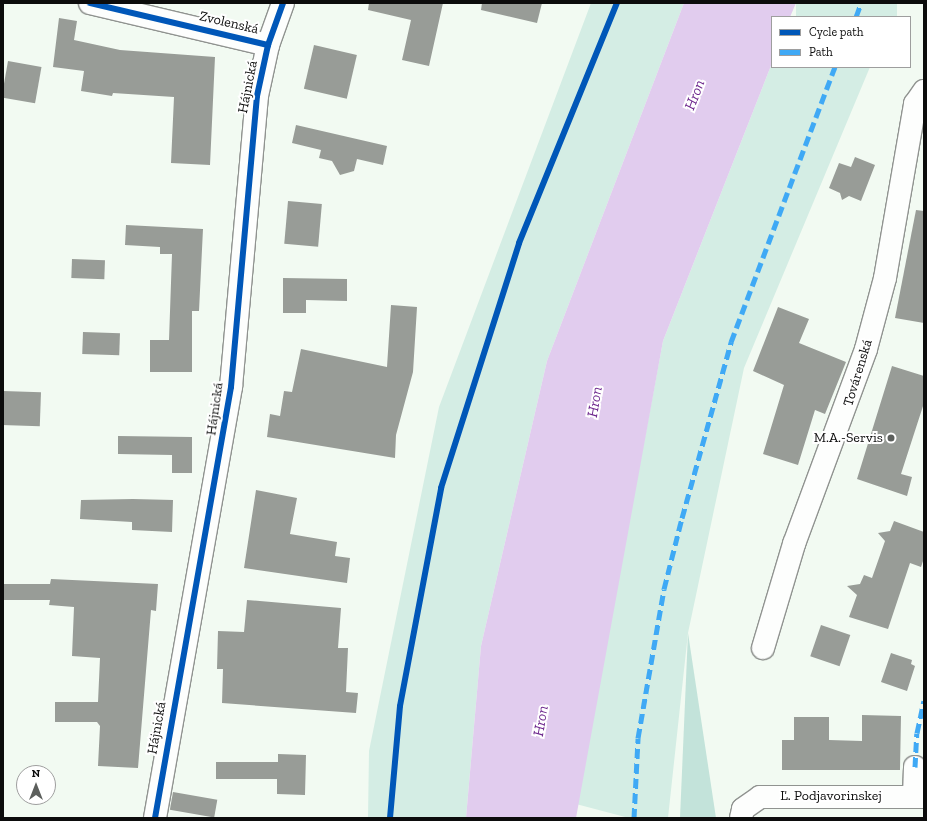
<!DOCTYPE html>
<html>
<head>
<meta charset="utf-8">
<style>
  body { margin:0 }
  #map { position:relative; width:927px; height:821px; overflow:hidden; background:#f2faf2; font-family:"Zilla Slab",serif }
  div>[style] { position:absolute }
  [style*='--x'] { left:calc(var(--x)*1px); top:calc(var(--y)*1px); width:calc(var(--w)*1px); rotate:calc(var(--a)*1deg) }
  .green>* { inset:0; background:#d4ede4; transform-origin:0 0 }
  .forest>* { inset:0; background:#c3e3da }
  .water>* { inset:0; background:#e1ccee }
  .building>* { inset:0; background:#989c97; transform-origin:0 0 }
  .roads { filter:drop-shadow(1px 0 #909390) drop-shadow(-1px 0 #909390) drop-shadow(0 1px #909390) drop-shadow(0 -1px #909390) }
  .minor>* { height:22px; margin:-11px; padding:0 11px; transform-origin:11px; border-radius:11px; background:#fdfefd }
  .quiet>* { height:5px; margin-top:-2.5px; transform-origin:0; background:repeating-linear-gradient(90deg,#3fa9f5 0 10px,transparent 0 15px) }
  .cycleway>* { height:6px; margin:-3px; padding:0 3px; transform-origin:3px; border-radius:3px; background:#0057b8 }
  .dots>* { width:11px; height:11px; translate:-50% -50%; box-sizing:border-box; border:2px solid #fff; border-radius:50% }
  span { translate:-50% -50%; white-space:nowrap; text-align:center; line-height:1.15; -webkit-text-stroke:4px #fff; paint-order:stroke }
  .street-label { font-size:14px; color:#0c0c0c }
  .poi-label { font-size:14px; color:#0c0c0c }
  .right { translate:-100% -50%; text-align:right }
  .water-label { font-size:15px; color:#6d278d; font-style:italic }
  .frame { position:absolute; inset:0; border:4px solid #0c0c0c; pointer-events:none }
  .legend { position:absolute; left:771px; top:16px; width:140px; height:52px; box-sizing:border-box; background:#fff; border:1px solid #9e9e9e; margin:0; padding:5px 7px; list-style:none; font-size:12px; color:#0c0c0c }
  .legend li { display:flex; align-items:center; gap:8px; height:20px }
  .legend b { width:20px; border:1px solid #9e9e9e }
  .north { position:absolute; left:16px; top:765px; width:40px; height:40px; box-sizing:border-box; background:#fff; border:1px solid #9e9e9e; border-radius:50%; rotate:0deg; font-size:11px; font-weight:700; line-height:16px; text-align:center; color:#0c0c0c }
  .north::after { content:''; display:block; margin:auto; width:14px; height:18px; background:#5c5f5c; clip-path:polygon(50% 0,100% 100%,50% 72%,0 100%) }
</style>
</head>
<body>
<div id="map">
  <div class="green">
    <i style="clip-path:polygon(591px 3px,684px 3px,547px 361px,481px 646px,466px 818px,368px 818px,369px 751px,439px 407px)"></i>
    <i style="left:796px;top:3px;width:101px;height:15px"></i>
    <i style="clip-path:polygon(772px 63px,772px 67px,870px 67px,744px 368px,688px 633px,668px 818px,629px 818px,576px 804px,663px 341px)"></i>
  </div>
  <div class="forest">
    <i style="clip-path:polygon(688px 633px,716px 818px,680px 818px)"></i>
  </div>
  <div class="water">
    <i style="clip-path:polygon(684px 3px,796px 3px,790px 17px,772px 17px,772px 63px,663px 341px,576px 818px,466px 818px,481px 646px,547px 361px)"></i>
  </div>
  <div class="building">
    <i style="clip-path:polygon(369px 3px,443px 3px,429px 66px,402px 60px,411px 20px,368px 10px)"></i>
    <i style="clip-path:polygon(482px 3px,542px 3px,537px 23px,481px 10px)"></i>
    <i style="clip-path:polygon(59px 18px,77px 21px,74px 40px,120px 50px,215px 57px,210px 165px,171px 163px,174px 97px,113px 93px,112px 96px,81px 91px,84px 71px,53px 67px)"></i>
    <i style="left:314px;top:45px;width:44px;height:45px;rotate:13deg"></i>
    <i style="left:8px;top:61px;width:34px;height:37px;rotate:10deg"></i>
    <i style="clip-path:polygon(296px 125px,387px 146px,383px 165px,357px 159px,354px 171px,340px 175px,332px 161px,319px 158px,321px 150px,292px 143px)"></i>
    <i style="clip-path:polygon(855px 157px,875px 165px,861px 201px,849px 196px,842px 200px,840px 193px,829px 188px,839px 163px,851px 167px)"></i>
    <i style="left:288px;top:201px;width:34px;height:43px;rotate:5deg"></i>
    <i style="clip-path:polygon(916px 210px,924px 211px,924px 323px,895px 318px)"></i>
    <i style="clip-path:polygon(126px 225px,203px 229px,199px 311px,192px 311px,192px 372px,150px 372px,150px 340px,169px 340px,172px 254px,160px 254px,160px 247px,125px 245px)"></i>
    <i style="left:72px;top:259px;width:33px;height:19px;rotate:2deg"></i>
    <i style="clip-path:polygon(283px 278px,347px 279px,347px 301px,306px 300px,306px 313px,283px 313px)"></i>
    <i style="clip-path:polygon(391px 305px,417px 307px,413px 372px,396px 435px,395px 458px,267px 437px,270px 414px,280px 416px,284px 391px,292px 392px,301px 349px,387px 367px)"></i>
    <i style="clip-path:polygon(778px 307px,809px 319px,799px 343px,846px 362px,825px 414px,815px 410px,798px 465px,763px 454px,784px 385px,753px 371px)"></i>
    <i style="left:83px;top:332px;width:37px;height:22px;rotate:2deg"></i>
    <i style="clip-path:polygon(892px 366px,924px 376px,924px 403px,901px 474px,912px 477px,907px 496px,857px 479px)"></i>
    <i style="left:3px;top:391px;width:38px;height:34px;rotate:2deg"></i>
    <i style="clip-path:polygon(118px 436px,192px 437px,192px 473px,172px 473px,172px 455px,118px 454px)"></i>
    <i style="clip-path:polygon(256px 490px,297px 498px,290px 534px,337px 542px,335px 556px,350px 558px,347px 583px,244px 568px)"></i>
    <i style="clip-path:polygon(133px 499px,173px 500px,172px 532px,132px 530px,132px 522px,80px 519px,81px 500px)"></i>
    <i style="clip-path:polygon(894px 521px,924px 532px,924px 558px,921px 567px,910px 563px,888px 629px,849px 617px,857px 595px,847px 586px,860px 584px,864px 575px,872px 578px,885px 541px,878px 533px,890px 531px)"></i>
    <i style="clip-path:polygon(51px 579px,158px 584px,156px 611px,151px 610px,138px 768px,98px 766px,100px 726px,97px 722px,55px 722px,55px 702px,98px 702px,100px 658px,72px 656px,74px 607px,49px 605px,50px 600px,3px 600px,3px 584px,50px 584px)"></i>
    <i style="clip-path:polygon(247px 600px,341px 608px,338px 648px,348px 648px,346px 692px,358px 693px,356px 713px,222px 703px,223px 669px,217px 669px,218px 631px,244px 632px)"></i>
    <i style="left:821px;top:625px;width:31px;height:33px;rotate:19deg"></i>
    <i style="clip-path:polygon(891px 653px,912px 660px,911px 664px,915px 666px,907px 691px,881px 682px)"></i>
    <i style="clip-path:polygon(862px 715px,901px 716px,900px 770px,782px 770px,782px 740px,794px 740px,794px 717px,829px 717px,829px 740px,862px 741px)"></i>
    <i style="clip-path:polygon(278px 754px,306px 755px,305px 795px,277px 794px,277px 779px,216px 779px,216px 762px,278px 762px)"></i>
    <i style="left:173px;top:792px;width:45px;height:18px;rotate:10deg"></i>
  </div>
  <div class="roads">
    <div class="minor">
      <i style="--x:90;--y:3;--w:183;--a:13.3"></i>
      <i style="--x:763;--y:648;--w:109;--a:-73.4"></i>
      <i style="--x:794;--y:544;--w:208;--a:-69.7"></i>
      <i style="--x:866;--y:349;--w:73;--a:-75"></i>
      <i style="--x:885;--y:278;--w:177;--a:-80.2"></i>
      <i style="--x:915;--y:104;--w:16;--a:-55"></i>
      <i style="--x:914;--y:796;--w:29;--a:-88"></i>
      <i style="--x:155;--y:818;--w:438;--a:-80"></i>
      <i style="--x:231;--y:387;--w:292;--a:-84.9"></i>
      <i style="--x:257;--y:96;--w:52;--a:-77.8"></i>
      <i style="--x:268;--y:45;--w:45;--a:-70.3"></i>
      <i style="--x:741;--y:818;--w:9;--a:-77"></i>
      <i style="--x:743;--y:809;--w:21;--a:-35"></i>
      <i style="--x:760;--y:797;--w:164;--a:0"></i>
    </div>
  </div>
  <div class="quiet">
    <i style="--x:856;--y:17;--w:15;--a:-70"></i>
    <i style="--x:915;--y:767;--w:34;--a:-87"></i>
    <i style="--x:917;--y:733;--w:33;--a:-78"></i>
    <i style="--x:634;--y:818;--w:80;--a:-87.1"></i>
    <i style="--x:638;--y:738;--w:151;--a:-80.1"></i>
    <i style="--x:664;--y:589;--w:73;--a:-75.8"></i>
    <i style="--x:682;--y:518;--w:183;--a:-74.4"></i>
    <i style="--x:731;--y:342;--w:294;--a:-69.3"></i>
  </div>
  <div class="cycleway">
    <i style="--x:90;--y:3;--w:183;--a:13.3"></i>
    <i style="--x:155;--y:818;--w:438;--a:-80"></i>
    <i style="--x:231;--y:387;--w:292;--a:-84.9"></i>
    <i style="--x:257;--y:96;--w:52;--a:-77.8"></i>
    <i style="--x:268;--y:45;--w:45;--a:-70.3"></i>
    <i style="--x:390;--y:818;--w:112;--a:-84.9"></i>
    <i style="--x:400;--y:706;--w:222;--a:-79.3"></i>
    <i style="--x:441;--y:488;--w:257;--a:-72.3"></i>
    <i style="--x:519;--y:243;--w:259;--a:-67.8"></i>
  </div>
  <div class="dots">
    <i style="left:891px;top:438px;background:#5c5f5c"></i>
  </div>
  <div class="street-label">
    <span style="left:229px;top:23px;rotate:13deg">Zvolenská</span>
    <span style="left:248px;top:87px;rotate:-79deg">Hájnická</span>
    <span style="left:858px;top:373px;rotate:-73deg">Továrenská</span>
    <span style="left:215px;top:409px;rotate:-82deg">Hájnická</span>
    <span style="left:157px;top:728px;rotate:-80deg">Hájnická</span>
    <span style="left:831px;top:796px">Ľ. Podjavorinskej</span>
  </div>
  <div class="poi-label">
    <span class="right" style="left:883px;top:438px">M.A.-Servis</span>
  </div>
  <div class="water-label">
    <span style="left:695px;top:95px;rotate:-69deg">Hron</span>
    <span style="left:595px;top:402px;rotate:-80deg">Hron</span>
    <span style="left:541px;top:721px;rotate:-80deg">Hron</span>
  </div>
  <div class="frame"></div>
  <ul class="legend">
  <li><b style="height:5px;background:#0057b8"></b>Cycle path</li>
  <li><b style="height:5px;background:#3fa9f5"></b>Path</li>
  </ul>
  <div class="north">N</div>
</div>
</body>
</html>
